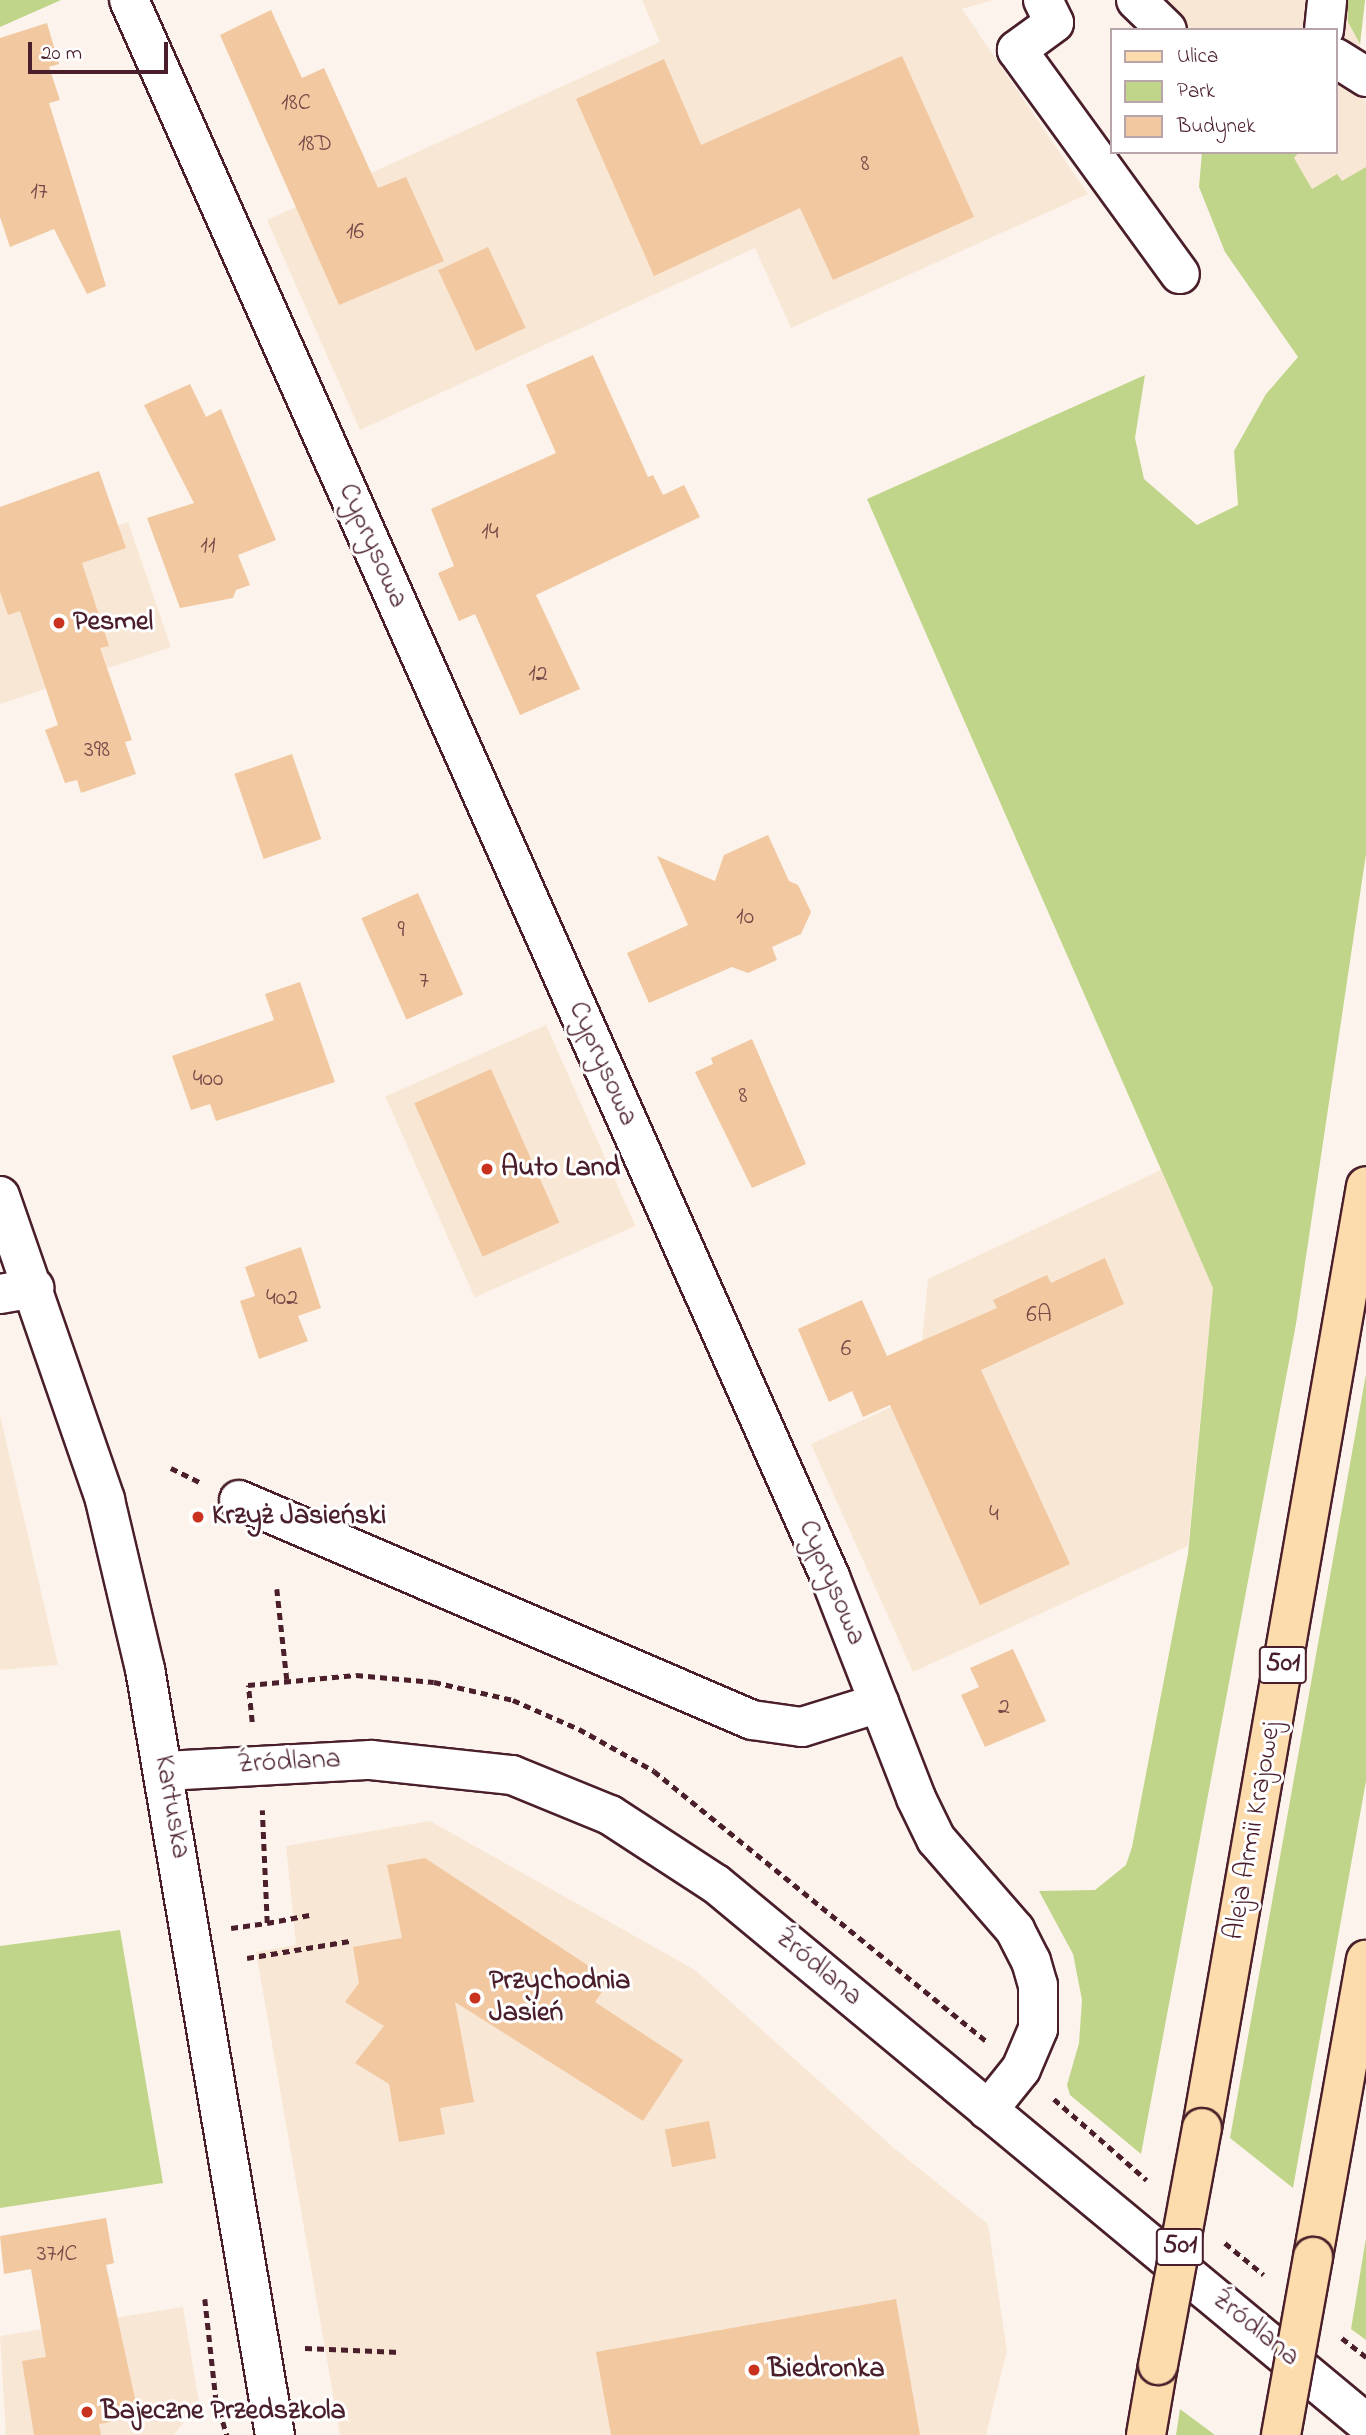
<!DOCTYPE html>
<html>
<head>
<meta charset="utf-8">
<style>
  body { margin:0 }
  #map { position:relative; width:1366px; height:2435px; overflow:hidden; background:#fcf4ec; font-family:"Indie Flower",sans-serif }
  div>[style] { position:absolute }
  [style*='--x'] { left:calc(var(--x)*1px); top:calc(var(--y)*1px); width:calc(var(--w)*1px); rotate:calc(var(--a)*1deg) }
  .built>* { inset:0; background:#f9e7d5; transform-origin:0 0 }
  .green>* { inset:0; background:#c1d58a }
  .building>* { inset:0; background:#f1c8a0; transform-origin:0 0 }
  .path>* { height:4.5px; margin-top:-2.25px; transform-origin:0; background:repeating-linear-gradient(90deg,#4a1f2b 0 7px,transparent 0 12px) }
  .roads { filter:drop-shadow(2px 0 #4a1f2b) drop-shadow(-2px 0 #4a1f2b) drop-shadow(0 2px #4a1f2b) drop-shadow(0 -2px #4a1f2b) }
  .minor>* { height:38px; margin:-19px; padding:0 19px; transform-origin:19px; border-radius:19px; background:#fff }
  .major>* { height:38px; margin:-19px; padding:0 19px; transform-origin:19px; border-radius:19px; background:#fcdcac }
  .bridges { filter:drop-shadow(2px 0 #4a1f2b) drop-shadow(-2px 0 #4a1f2b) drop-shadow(0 2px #4a1f2b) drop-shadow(0 -2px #4a1f2b) }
  .major-bridge>* { height:38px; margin:-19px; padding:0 19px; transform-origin:19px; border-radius:19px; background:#fcdcac }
  .dots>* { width:19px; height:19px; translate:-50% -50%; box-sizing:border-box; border:4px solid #fff; border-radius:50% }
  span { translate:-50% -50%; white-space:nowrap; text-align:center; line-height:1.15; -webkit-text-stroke:6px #fff; paint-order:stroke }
  .number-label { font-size:24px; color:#744948 }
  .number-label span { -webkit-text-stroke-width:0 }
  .shield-label span { padding:2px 5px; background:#fff; border:2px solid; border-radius:5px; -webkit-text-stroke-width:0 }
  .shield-label { font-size:26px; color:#4a1f2b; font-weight:700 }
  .street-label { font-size:28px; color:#4a1f2b }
  .poi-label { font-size:28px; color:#4a1f2b; font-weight:700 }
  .left { translate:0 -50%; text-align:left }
  .legend { position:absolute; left:1110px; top:28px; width:228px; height:126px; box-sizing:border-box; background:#fff; border:2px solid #b7a5aa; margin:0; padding:9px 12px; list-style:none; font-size:21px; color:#4a1f2b }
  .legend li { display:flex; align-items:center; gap:14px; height:35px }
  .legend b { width:35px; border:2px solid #b7a5aa }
  .scale { position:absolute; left:28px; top:42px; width:140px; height:32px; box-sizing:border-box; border:4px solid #4a1f2b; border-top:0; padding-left:9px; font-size:21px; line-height:24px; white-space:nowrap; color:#4a1f2b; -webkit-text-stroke:5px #fff; paint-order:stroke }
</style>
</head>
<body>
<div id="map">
  <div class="built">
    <i style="clip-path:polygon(642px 0,993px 0,962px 9px,1088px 194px,791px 328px,755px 248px,360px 430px,267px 220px,660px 42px)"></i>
    <i style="clip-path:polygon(1119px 0,1365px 0,1357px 74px,1366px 104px,1366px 225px,1318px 216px,1260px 152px,1336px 152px,1336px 30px,1146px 30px)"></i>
    <i style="clip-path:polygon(128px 522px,171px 647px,0 704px,0 569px)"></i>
    <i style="left:546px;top:1025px;width:220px;height:176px;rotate:66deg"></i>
    <i style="clip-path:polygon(1161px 1170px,1213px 1288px,1188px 1546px,913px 1672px,811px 1444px,917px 1395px,928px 1279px)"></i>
    <i style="clip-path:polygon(0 1415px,58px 1665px,0 1670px)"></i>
    <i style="clip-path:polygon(430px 1821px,695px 1970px,895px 2149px,988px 2224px,1007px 2351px,986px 2435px,340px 2435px,256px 1952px,296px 1945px,286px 1846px)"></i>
    <i style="clip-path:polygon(183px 2307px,199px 2402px,174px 2435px,6px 2435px,0 2336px)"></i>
  </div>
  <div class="green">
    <i style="clip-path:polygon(0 0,61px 0,0 27px)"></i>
    <i style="clip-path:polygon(1347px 0,1365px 0,1360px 44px,1348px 22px)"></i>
    <i style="clip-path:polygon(1202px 152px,1299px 152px,1294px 158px,1312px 189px,1337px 174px,1342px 181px,1366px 167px,1366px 854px,1296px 1324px,1141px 2154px,1070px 2095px,1067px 2085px,1079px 2043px,1082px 2000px,1073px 1954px,1039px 1891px,1095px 1890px,1126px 1865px,1132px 1847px,1188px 1554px,1213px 1288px,867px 499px,1145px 375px,1135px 438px,1144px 479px,1197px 525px,1238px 505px,1234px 451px,1266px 394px,1298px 357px,1225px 252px,1199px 187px)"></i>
    <i style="clip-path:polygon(1366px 1374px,1366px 1781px,1293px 2188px,1230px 2138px)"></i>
    <i style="clip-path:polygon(120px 1930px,163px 2183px,0 2208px,0 1946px)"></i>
    <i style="clip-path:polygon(1366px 2238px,1366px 2340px,1351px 2329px)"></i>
    <i style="clip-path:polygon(1180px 2409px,1215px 2435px,1176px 2435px)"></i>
  </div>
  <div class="building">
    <i style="clip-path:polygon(271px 10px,302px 78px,324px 68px,378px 188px,406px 177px,444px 261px,339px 305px,220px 35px)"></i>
    <i style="clip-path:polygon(47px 23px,59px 64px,49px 67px,60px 100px,49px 103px,106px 286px,87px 294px,54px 229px,10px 247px,0 217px,0 38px)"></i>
    <i style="clip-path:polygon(902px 56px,974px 217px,833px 280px,800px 208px,654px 276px,576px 99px,664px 59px,701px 145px)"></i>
    <i style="left:488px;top:247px;width:89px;height:55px;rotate:65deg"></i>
    <i style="clip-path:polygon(593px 355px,648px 477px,653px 475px,663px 495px,684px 485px,700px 517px,536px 595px,580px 689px,520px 715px,475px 614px,459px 621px,438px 573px,454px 566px,431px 509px,556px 453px,526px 385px)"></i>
    <i style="clip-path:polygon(190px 384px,206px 417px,221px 409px,276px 540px,238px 555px,250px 585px,236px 590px,233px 598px,180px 608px,147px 518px,194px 503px,144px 405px)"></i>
    <i style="clip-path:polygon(99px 471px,126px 548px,82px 563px,109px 646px,100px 648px,132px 740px,125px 742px,136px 774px,81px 793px,77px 780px,65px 783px,45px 730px,58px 725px,20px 611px,8px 615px,0 592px,0 507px)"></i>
    <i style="left:292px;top:754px;width:90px;height:61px;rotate:71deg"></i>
    <i style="clip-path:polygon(768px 835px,789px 881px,798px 885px,811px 912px,801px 934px,772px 947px,777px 960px,748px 973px,732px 967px,649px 1003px,627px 953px,688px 925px,657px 856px,715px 881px,724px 855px)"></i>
    <i style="left:418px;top:893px;width:111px;height:62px;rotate:66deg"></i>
    <i style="clip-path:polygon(300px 982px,335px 1082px,216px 1121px,210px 1104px,191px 1110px,172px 1056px,274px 1020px,265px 994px)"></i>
    <i style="clip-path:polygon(752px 1039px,806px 1164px,752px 1188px,695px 1072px,713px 1064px,711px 1058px)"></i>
    <i style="left:491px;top:1069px;width:168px;height:84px;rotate:66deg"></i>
    <i style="clip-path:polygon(301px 1247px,321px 1308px,298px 1316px,308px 1341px,259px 1359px,240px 1301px,255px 1296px,245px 1267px)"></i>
    <i style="clip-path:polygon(1105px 1258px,1124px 1304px,981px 1370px,1070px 1564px,980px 1605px,890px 1405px,863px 1417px,852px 1391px,829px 1402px,798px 1329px,862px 1300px,887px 1356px,997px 1308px,993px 1300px,1047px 1275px,1051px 1283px)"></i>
    <i style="clip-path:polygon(1013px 1649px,1046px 1721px,985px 1747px,961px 1695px,979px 1687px,970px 1668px)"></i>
    <i style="clip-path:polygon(425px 1858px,610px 1980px,595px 2002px,683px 2060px,643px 2121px,455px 2002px,474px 2102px,440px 2108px,445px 2134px,399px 2142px,389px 2084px,355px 2063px,384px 2026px,345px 2002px,359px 1983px,353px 1947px,402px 1938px,387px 1865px)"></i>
    <i style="left:709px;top:2121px;width:38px;height:45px;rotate:79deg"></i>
    <i style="clip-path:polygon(106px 2218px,114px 2263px,106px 2265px,139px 2417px,99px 2424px,101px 2435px,34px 2435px,22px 2361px,46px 2357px,31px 2269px,4px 2274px,0 2236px)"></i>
    <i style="clip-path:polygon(896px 2299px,920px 2435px,611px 2435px,596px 2352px)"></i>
  </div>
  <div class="path">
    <i style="--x:171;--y:1468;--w:34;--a:26"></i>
    <i style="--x:277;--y:1589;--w:91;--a:83.7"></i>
    <i style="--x:252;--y:1722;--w:37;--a:-96"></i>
    <i style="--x:248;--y:1685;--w:108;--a:-5.3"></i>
    <i style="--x:356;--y:1675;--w:78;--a:5.1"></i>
    <i style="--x:434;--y:1682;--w:81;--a:12.8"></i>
    <i style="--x:513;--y:1700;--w:72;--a:23.7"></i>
    <i style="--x:579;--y:1729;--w:86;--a:29.2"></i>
    <i style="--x:654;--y:1771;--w:428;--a:39.1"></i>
    <i style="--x:267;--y:1923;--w:43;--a:-10.8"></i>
    <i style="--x:231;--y:1928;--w:36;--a:-8"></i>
    <i style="--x:267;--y:1923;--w:113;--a:-92.5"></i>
    <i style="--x:247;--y:1958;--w:104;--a:-9.4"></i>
    <i style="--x:1054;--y:2099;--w:123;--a:41.1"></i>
    <i style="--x:1225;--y:2243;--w:50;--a:39.4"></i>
    <i style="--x:205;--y:2299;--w:101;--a:83.7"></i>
    <i style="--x:216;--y:2399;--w:38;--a:73"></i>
    <i style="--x:1342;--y:2338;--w:31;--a:38"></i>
    <i style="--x:305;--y:2348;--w:95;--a:2.4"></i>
  </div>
  <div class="roads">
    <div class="minor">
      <i style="--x:129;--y:0;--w:1726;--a:66.03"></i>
      <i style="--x:830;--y:1577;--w:237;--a:68.7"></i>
      <i style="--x:916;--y:1798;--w:46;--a:64"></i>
      <i style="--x:936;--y:1839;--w:121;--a:49"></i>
      <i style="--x:1015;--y:1930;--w:35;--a:63"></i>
      <i style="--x:1031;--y:1961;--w:25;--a:74"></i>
      <i style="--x:1038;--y:1985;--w:44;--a:90"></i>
      <i style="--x:1038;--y:2029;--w:43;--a:113"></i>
      <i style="--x:1021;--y:2069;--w:53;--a:128.8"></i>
      <i style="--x:1043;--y:0;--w:25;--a:64"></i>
      <i style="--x:1054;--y:23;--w:46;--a:143.9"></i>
      <i style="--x:1017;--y:50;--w:277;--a:54"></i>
      <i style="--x:1136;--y:0;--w:43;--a:44.1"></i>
      <i style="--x:1324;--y:30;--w:30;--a:-84"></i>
      <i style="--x:1336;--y:58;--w:36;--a:32"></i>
      <i style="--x:0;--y:1196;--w:322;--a:70.9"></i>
      <i style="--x:105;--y:1500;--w:174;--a:76.7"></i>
      <i style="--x:145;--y:1669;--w:777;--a:80.37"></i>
      <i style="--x:0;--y:1294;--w:35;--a:-10"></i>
      <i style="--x:239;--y:1500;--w:558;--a:23.21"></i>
      <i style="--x:752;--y:1720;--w:50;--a:8"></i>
      <i style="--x:802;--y:1727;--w:81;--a:-17.3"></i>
      <i style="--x:165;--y:1771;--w:206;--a:-3.1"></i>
      <i style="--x:371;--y:1760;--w:142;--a:6.1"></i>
      <i style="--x:512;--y:1775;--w:106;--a:22.2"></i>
      <i style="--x:610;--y:1815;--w:126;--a:33.1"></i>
      <i style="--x:716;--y:1884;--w:844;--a:39.67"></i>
    </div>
    <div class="major">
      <i style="--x:1202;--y:2128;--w:956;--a:-80.12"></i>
      <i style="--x:1313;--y:2257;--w:302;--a:-79.9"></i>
      <i style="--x:1146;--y:2435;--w:71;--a:-80.3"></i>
    </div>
  </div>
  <div class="bridges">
    <div class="major-bridge">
      <i style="--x:1158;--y:2365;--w:241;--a:-79.5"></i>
      <i style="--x:1281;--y:2435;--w:181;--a:-79.8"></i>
    </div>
  </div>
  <div class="dots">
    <i style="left:59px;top:623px;background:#c8321e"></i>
    <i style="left:487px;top:1169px;background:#c8321e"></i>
    <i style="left:198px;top:1517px;background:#c8321e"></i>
    <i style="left:475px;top:1998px;background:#c8321e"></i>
    <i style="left:754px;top:2370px;background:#c8321e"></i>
    <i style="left:87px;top:2412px;background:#c8321e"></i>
  </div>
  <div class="number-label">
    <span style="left:296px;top:104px">18C</span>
    <span style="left:315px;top:145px">18D</span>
    <span style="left:865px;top:165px">8</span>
    <span style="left:39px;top:193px">17</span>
    <span style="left:355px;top:233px">16</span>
    <span style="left:490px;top:533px">14</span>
    <span style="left:208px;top:547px">11</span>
    <span style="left:538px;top:675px">12</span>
    <span style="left:97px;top:751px">398</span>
    <span style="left:745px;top:918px">10</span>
    <span style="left:401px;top:931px">9</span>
    <span style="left:424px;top:982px">7</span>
    <span style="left:208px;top:1080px">400</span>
    <span style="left:743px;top:1097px">8</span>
    <span style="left:282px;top:1299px">402</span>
    <span style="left:1039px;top:1316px">6A</span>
    <span style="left:846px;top:1350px">6</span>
    <span style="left:994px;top:1515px">4</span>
    <span style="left:1004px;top:1708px">2</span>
    <span style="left:57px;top:2255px">371C</span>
  </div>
  <div class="shield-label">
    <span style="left:1283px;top:1665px">501</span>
    <span style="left:1180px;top:2247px">501</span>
  </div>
  <div class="street-label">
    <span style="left:372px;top:546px;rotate:66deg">Cyprysowa</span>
    <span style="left:602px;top:1064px;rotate:66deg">Cyprysowa</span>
    <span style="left:831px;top:1583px;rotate:67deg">Cyprysowa</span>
    <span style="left:289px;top:1763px;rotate:-3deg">Źródlana</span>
    <span style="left:171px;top:1807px;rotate:80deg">Kartuska</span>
    <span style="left:1254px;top:1831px;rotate:-80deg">Aleja Armii Krajowej</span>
    <span style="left:818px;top:1968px;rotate:40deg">Źródlana</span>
    <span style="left:1255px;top:2329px;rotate:39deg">Źródlana</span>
  </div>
  <div class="poi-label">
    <span class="left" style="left:73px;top:623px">Pesmel</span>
    <span class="left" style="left:501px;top:1169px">Auto Land</span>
    <span class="left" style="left:212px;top:1517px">Krzyż Jasieński</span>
    <span class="left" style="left:489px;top:1998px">Przychodnia<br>Jasień</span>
    <span class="left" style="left:768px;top:2370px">Biedronka</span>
    <span class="left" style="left:101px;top:2412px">Bajeczne Przedszkola</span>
  </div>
  <ul class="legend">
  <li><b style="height:9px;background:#fcdcac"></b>Ulica</li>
  <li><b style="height:19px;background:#c1d58a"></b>Park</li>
  <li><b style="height:19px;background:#f1c8a0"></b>Budynek</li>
  </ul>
  <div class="scale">20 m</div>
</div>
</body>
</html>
